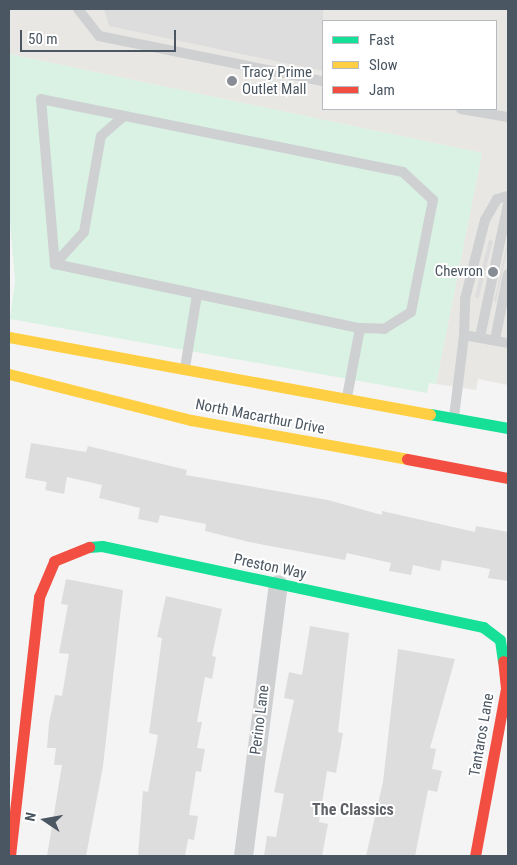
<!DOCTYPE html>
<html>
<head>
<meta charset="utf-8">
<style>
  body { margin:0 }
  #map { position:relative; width:517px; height:865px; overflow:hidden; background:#f4f4f4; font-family:"Roboto Condensed",sans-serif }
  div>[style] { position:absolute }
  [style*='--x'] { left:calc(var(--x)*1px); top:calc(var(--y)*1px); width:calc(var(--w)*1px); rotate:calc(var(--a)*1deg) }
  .commercial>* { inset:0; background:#e8e7e3 }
  .green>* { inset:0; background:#d9f2e3 }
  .building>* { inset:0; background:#ddddde; transform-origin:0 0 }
  .lane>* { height:10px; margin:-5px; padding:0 5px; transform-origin:5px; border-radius:5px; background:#ced0d2 }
  .street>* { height:19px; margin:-9.5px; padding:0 9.5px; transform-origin:9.5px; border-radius:9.5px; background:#ced0d2 }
  .fast>* { height:11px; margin:-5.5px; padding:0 5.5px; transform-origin:5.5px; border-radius:5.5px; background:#16e098 }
  .slow>* { height:11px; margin:-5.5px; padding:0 5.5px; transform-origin:5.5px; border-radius:5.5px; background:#ffcf43 }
  .jam>* { height:11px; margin:-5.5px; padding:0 5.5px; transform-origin:5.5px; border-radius:5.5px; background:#f24e42 }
  .dots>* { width:14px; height:14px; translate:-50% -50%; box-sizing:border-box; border:2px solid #fff; border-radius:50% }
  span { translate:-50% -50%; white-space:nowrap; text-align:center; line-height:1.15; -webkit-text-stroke:4px #fff; paint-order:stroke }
  .poi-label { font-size:15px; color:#4a5661 }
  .left { translate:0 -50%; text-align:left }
  .right { translate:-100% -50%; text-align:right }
  .street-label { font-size:15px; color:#4a5661 }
  .neighbourhood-label { font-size:16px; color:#5f6368; font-weight:700 }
  .frame { position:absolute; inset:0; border:10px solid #4a5661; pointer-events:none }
  .legend { position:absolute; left:322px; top:20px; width:175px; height:90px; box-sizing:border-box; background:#fff; border:1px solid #b7bbc0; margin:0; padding:6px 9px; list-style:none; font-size:15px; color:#4a5661 }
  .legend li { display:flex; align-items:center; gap:10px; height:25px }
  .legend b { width:25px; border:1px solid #b7bbc0 }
  .north { position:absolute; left:20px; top:795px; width:50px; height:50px; -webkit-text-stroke:4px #fff; paint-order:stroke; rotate:282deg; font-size:14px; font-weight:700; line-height:20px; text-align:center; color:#4a5661 }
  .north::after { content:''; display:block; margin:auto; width:18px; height:22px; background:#4a5661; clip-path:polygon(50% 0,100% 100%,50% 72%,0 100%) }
  .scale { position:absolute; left:20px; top:30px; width:156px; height:22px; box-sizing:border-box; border:2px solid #4a5661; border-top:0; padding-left:6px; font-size:15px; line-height:18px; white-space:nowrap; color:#4a5661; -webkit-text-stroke:4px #fff; paint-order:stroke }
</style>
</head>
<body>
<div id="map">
  <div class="commercial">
    <i style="clip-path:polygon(evenodd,9px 9px,508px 9px,508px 385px,478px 379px,476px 390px,436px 384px,482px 153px,9px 54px,9px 9px,323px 21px,496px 21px,496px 109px,323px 109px,323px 21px)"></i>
  </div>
  <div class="green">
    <i style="clip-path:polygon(9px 54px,482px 153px,436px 384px,429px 383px,427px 393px,10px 319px,15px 281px,9px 209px)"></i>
  </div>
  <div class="building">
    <i style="clip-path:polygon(104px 9px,323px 9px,323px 71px,109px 26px)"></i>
    <i style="left:489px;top:240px;width:4px;height:59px;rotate:14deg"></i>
    <i style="clip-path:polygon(507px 244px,508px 246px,496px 302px,494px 301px)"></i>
    <i style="clip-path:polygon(31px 443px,86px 452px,88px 446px,187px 470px,186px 475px,328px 500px,382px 515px,382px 511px,475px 532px,476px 526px,508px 532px,508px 581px,488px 578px,490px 569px,442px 560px,440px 571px,413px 565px,411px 575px,389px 571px,391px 563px,347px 553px,345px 560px,249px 542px,205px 531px,206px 524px,160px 515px,158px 523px,138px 519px,140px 508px,99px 498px,102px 485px,67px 477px,64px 494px,45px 490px,47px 482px,25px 478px)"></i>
    <i style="clip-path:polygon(66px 579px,123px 590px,103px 766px,86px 856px,47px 856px,62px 765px,54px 765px,56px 748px,47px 748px,49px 723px,55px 695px,62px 696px,69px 654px,59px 653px,68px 605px,61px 604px)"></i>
    <i style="clip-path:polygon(166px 596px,222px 609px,212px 656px,216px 657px,212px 679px,205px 677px,197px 722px,202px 722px,197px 748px,205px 749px,201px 772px,196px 771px,189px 815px,198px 816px,194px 840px,188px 839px,185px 856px,138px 856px,143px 791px,148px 792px,158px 735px,149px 733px,162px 638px,157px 637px)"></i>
    <i style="clip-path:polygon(310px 626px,349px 633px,338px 732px,343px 733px,336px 773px,327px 771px,319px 822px,328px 824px,322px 856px,264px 856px,267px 836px,276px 837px,284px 794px,274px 792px,294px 700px,284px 698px,289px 672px,302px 675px)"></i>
    <i style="clip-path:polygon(398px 649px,455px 659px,430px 748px,436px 749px,432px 769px,442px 771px,437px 792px,428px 790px,415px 856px,366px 856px,383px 782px)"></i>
  </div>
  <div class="lane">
    <i style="--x:78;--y:9;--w:34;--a:52"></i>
    <i style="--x:99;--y:36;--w:228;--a:11.4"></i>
    <i style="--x:461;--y:109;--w:48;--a:9.7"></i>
    <i style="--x:55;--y:264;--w:43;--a:-47.8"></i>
    <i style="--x:84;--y:232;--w:97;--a:-80"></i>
    <i style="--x:101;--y:136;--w:30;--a:-41"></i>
    <i style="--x:464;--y:335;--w:36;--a:-88"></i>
    <i style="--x:465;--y:299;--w:81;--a:-75.8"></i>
    <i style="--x:485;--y:220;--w:24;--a:-60"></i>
    <i style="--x:497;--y:199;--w:11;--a:-15"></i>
    <i style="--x:480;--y:337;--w:136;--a:-78.1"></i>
    <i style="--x:495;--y:340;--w:67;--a:-78.9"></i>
    <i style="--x:185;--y:368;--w:74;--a:-80.7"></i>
    <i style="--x:347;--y:397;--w:70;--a:-79.3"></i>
    <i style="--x:360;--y:328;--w:24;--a:2"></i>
    <i style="--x:384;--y:329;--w:32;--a:-32"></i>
    <i style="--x:411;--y:312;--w:114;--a:-78.9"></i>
    <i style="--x:433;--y:200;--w:41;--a:-137"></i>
    <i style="--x:403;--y:172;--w:369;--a:-168.6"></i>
    <i style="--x:41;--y:99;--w:166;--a:85.2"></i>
    <i style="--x:55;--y:264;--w:312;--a:11.9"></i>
    <i style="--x:454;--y:417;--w:83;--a:-83"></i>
    <i style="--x:464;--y:335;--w:45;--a:10.3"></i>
  </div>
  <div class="street">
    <i style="--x:243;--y:856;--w:274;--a:-82.7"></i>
  </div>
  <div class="fast">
    <i style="--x:430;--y:414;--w:79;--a:10.2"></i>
    <i style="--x:89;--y:547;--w:13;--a:-4"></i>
    <i style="--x:102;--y:546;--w:390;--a:12"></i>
    <i style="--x:483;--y:627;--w:21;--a:37"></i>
    <i style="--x:500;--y:640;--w:21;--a:82"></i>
  </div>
  <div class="slow">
    <i style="--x:9;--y:337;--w:428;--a:10.4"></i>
    <i style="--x:9;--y:374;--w:188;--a:14.2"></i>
    <i style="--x:191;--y:420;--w:219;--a:10.2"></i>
  </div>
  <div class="jam">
    <i style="--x:407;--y:459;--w:103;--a:10.7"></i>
    <i style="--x:10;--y:856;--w:261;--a:-83.6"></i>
    <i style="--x:39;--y:597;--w:39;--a:-67"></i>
    <i style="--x:54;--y:561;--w:38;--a:-22"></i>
    <i style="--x:475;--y:856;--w:171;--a:-79.5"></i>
    <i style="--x:506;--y:688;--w:27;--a:-96"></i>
  </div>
  <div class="dots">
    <i style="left:232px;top:81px;background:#868d94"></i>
    <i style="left:493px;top:272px;background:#868d94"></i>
  </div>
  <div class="poi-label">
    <span class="left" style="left:242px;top:81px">Tracy Prime<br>Outlet Mall</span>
    <span class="right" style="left:483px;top:272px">Chevron</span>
  </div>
  <div class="street-label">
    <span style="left:260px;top:417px;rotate:11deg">North Macarthur Drive</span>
    <span style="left:270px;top:567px;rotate:12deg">Preston Way</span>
    <span style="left:260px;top:720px;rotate:-83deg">Perino Lane</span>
    <span style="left:482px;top:735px;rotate:-80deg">Tantaros Lane</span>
  </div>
  <div class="neighbourhood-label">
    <span style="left:353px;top:810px">The Classics</span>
  </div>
  <div class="frame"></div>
  <ul class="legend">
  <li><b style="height:6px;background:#16e098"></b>Fast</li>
  <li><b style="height:6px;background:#ffcf43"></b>Slow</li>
  <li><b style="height:6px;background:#f24e42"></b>Jam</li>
  </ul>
  <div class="north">N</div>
  <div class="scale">50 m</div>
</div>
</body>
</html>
